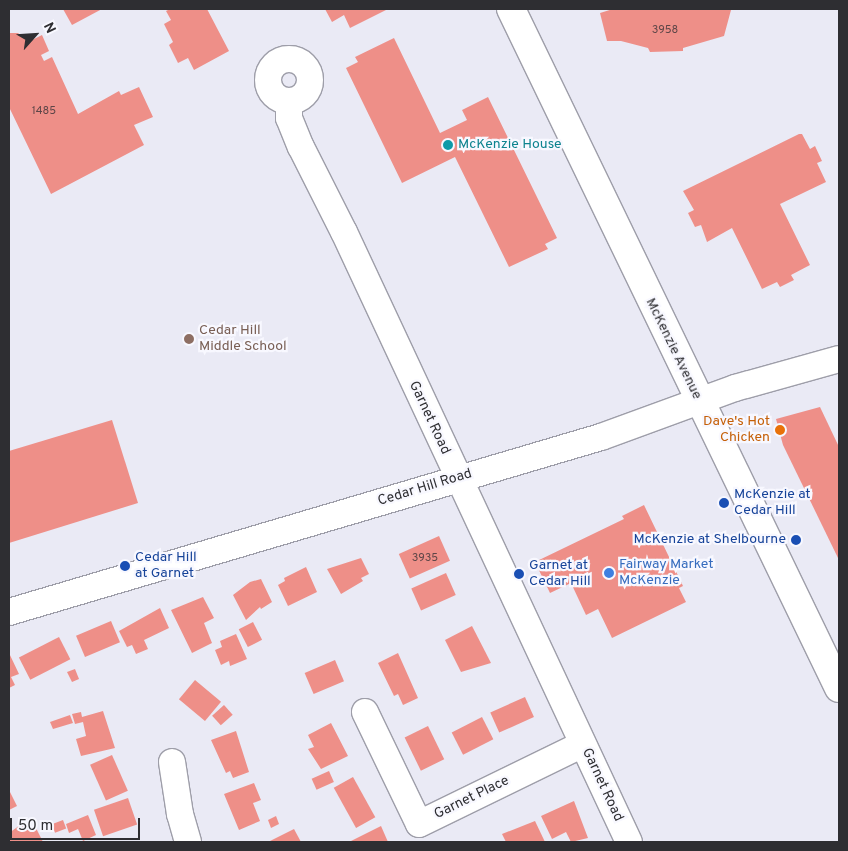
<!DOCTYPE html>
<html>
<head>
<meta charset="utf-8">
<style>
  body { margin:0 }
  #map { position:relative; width:848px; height:851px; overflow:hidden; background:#eaeaf5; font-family:Overpass,sans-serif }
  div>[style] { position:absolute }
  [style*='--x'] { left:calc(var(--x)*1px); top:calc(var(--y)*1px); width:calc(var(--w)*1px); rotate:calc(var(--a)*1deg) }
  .building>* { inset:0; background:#ee8f88; transform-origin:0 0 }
  .roads { filter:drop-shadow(1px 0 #9e9ea9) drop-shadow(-1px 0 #9e9ea9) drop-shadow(0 1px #9e9ea9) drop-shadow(0 -1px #9e9ea9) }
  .minor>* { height:26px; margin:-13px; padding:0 13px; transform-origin:13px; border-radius:13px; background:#fff }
  .minor>.ring { margin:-13px; padding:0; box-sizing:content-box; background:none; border:26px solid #fff; border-radius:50% }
  .major>* { height:28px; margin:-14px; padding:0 14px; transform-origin:14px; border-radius:14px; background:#fff }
  .dots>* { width:14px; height:14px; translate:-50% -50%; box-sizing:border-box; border:2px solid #f8f8ff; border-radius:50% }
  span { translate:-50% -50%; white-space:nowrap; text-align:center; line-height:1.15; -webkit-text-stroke:4.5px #f8f8ff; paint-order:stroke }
  .number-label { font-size:11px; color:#5e4648 }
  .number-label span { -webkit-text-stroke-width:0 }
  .culture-label { font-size:14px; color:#0d838f }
  .left { translate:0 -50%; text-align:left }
  .education-label { font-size:14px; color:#785e54 }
  .street-label { font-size:14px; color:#2e2e32 }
  .food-label { font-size:14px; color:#c56008 }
  .right { translate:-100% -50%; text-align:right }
  .transit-label { font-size:14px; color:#164399 }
  .shop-label { font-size:14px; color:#366cbe }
  .frame { position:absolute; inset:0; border:10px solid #2e2e32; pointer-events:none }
  .north { position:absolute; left:10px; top:10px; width:50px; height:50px; -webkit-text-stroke:4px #f8f8ff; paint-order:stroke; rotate:64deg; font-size:14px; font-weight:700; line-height:20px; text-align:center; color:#2e2e32 }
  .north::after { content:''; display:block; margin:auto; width:18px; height:22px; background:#2e2e32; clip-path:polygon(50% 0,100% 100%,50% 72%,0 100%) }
  .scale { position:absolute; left:10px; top:818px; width:130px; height:22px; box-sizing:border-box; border:2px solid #2e2e32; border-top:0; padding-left:6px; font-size:15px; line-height:18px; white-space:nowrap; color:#2e2e32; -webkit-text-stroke:4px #f8f8ff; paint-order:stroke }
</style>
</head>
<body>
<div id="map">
  <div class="building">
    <i style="clip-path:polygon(63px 9px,102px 9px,72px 25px)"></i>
    <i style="clip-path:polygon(170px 9px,207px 9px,229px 51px,194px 70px,188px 58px,178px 63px,169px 45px,173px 42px,164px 24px,171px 20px,166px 11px)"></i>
    <i style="clip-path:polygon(325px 9px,388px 9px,350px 28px,344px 15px,332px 22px)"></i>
    <i style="clip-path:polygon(613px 9px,727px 9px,731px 10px,724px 36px,683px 48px,683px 51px,650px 52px,648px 48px,621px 41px,607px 41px,600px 13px)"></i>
    <i style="clip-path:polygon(9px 33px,18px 33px,28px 42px,42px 35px,49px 51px,41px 55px,44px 61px,52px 57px,78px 114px,119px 91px,121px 95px,139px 87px,153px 117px,134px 125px,144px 145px,51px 194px,9px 107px)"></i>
    <i style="clip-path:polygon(394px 38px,440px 133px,467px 120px,462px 110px,488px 97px,557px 238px,545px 244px,548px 249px,509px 267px,455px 157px,402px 183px,346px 68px,358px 62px,355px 57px)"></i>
    <i style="clip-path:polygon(799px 134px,802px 134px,810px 149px,815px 146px,822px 161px,817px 163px,826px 182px,780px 204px,810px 265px,791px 275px,794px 280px,780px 287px,777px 282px,762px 289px,732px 228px,707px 242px,701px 225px,695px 227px,688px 213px,694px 210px,683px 191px)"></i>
    <i style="clip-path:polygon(820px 407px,839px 447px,839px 560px,783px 445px,776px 419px)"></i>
    <i style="clip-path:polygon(112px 420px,138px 503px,9px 543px,9px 451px)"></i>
    <i style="clip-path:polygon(644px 505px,683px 586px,679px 588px,686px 602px,612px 638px,598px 609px,586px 615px,571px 583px,550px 593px,535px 562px,624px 519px,622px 516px)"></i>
    <i style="left:439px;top:536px;width:27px;height:44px;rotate:66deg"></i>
    <i style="clip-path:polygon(361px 558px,369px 574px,361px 578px,363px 581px,341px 594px,327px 569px)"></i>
    <i style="clip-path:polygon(306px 567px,317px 592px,288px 606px,278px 585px,285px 581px,284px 578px)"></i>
    <i style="left:446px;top:573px;width:24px;height:38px;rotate:66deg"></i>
    <i style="clip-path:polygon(261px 579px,272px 602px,261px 609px,260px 607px,246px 620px,233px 595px,250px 582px)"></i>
    <i style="clip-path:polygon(203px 597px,214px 618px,204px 623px,212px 643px,192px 653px,171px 610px)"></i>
    <i style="clip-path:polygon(160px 608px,169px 628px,144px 640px,148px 649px,136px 654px,132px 645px,127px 647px,119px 631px)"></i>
    <i style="left:111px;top:621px;width:23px;height:38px;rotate:67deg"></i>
    <i style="left:253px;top:622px;width:20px;height:16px;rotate:63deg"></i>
    <i style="clip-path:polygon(472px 626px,491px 663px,461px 672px,445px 640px)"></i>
    <i style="clip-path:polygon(236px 634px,247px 659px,230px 666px,229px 661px,221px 665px,215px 650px,222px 647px,220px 641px)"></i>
    <i style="left:59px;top:637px;width:25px;height:45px;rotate:63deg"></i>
    <i style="clip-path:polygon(9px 653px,19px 674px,11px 677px,15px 685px,9px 688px)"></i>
    <i style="clip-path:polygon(398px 653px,418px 698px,403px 705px,398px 694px,394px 696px,378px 663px)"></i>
    <i style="left:335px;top:660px;width:23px;height:33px;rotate:67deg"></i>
    <i style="clip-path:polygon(75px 669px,79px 679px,72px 682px,67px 672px)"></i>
    <i style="left:195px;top:680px;width:34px;height:25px;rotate:40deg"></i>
    <i style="left:525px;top:697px;width:22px;height:38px;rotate:66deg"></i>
    <i style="left:224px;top:705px;width:13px;height:16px;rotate:48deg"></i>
    <i style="clip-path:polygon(103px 711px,115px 748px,81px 756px,76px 739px,86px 736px,83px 722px,75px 724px,72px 714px,81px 712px,82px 717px)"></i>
    <i style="clip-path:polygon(70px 715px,73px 723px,53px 729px,50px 722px)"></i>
    <i style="left:482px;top:717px;width:25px;height:34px;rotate:63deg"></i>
    <i style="clip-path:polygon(331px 723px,348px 756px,321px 769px,308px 749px,314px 747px,308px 735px)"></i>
    <i style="left:428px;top:726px;width:37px;height:26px;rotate:64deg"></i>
    <i style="clip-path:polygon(236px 731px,249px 772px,233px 778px,230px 771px,226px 773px,211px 740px)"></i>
    <i style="left:112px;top:755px;width:39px;height:24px;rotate:66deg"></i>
    <i style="left:329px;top:771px;width:12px;height:19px;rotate:66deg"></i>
    <i style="left:353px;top:777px;width:46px;height:22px;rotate:61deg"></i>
    <i style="clip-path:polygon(254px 783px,261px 800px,253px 803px,260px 821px,239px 830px,224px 794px)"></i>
    <i style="clip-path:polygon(9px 790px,17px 806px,9px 810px)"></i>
    <i style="left:128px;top:798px;width:28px;height:36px;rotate:71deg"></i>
    <i style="clip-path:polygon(574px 801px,588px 838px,571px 842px,566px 832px,552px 839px,541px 816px)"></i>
    <i style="clip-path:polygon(88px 815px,96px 835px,83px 841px,78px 829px,69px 833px,66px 824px)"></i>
    <i style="clip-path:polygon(276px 816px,279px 824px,271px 828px,268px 820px)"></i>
    <i style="left:63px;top:820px;width:9px;height:12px;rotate:69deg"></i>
    <i style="clip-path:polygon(535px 821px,545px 842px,506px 842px,502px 834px)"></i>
    <i style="clip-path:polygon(23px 823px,27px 830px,35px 826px,43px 842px,9px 842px,9px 833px)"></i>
    <i style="clip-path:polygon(381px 826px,388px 842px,349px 842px)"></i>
    <i style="clip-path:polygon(294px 829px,301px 842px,268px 842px)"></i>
  </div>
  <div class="roads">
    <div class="minor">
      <i class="ring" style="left:268px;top:59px;width:16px;height:16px"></i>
      <i style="--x:289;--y:101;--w:17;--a:90"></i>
      <i style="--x:289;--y:118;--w:31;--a:68"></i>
      <i style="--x:301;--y:147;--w:95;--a:63.2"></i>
      <i style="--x:344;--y:232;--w:673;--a:64.96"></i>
      <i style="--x:9;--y:612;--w:617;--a:-16.47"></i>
      <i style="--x:601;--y:437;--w:143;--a:-20.1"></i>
      <i style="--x:735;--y:388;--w:108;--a:-15.6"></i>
      <i style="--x:365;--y:712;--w:124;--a:64.3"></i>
      <i style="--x:419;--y:824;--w:182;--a:-26"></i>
      <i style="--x:172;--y:762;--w:53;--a:81.3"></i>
      <i style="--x:180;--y:814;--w:29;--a:74"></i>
    </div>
    <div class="major">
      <i style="--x:511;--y:9;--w:754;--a:64.22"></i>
    </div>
  </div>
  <div class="dots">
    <i style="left:448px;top:145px;background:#0f9aa8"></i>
    <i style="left:189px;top:339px;background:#8d6e63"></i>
    <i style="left:780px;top:430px;background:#e8710a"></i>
    <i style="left:724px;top:503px;background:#1a4fb4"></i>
    <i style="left:796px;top:540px;background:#1a4fb4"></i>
    <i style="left:125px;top:566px;background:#1a4fb4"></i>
    <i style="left:609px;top:573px;background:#3f7fe0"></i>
    <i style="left:519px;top:574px;background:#1a4fb4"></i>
  </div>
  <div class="number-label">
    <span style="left:665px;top:30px">3958</span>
    <span style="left:44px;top:111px">1485</span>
    <span style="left:425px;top:558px">3935</span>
  </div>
  <div class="culture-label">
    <span class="left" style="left:458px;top:145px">McKenzie House</span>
  </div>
  <div class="education-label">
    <span class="left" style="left:199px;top:339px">Cedar Hill<br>Middle School</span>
  </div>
  <div class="street-label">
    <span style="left:673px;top:349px;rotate:64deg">McKenzie Avenue</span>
    <span style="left:429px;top:418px;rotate:65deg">Garnet Road</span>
    <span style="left:425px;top:488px;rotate:-17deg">Cedar Hill Road</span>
    <span style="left:602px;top:785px;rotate:65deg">Garnet Road</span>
    <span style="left:472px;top:798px;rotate:-26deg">Garnet Place</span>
  </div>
  <div class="food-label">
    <span class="right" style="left:770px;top:430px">Dave's Hot<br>Chicken</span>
  </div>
  <div class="transit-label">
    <span class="left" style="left:734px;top:503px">McKenzie at<br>Cedar Hill</span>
    <span class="right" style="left:786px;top:540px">McKenzie at Shelbourne</span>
    <span class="left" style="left:135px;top:566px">Cedar Hill<br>at Garnet</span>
    <span class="left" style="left:529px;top:574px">Garnet at<br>Cedar Hill</span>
  </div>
  <div class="shop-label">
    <span class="left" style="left:619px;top:573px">Fairway Market<br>McKenzie</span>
  </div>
  <div class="frame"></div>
  <div class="north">N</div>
  <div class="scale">50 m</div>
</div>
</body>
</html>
